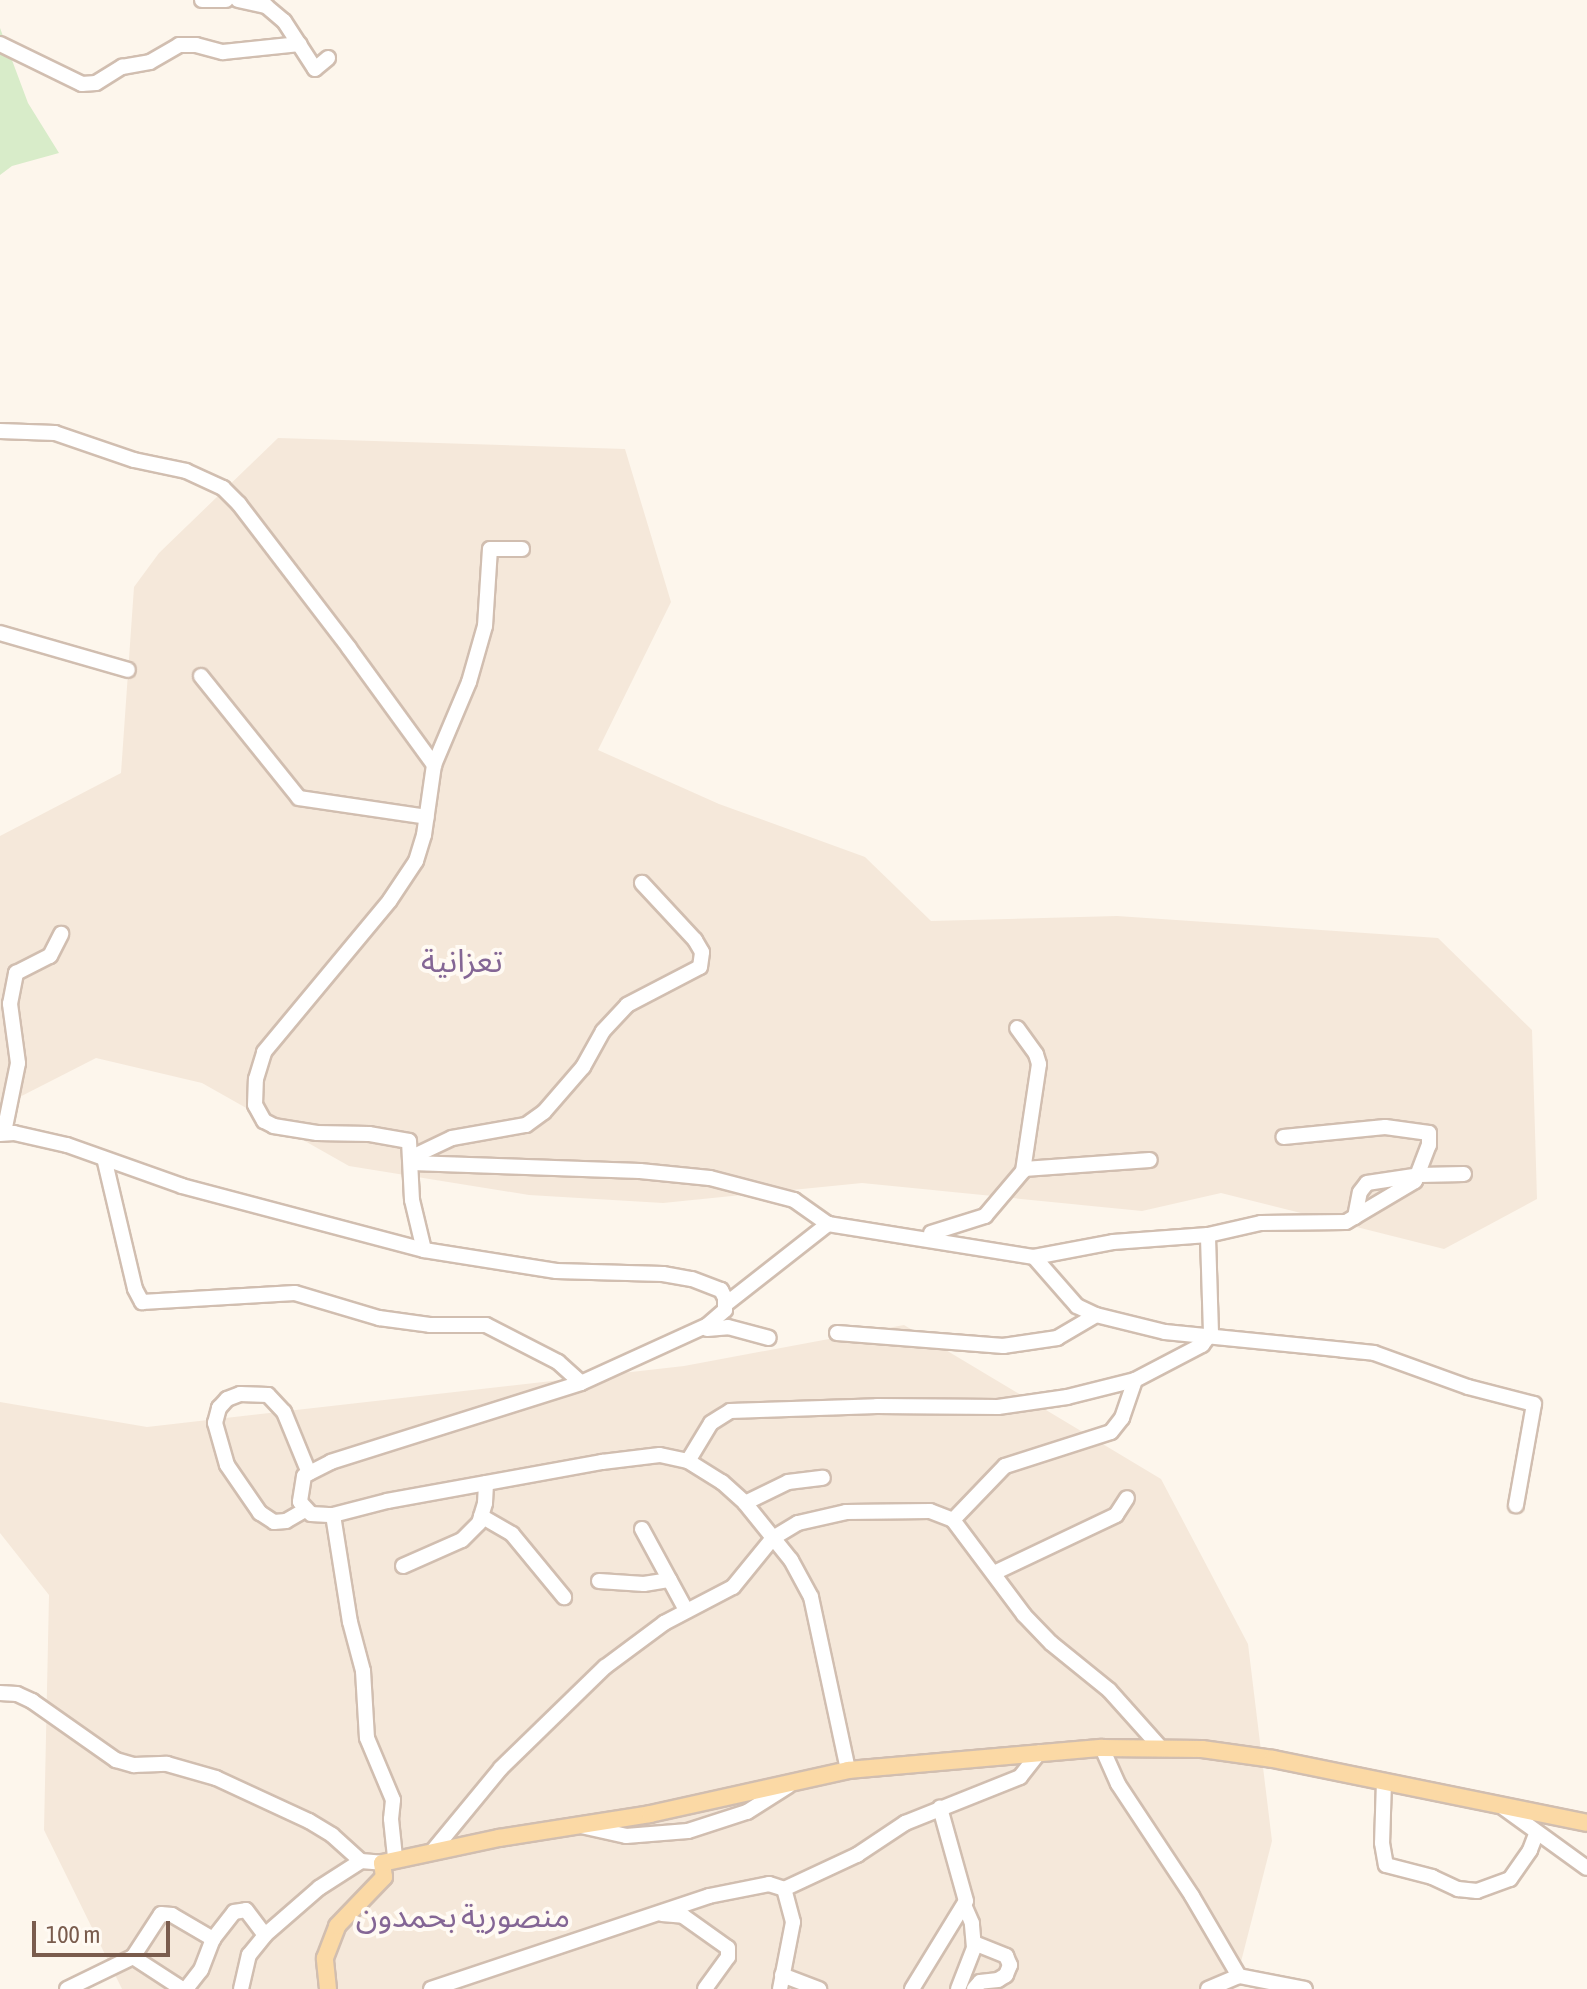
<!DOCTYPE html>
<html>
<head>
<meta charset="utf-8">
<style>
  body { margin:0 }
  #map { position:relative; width:1587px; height:1989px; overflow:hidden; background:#fdf6ec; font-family:"Asap Condensed","Noto Sans Arabic",sans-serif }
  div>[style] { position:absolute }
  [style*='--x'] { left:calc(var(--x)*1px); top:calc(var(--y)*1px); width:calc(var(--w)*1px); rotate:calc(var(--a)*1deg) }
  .residential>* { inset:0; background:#f5e8da }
  .green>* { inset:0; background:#d8ecc9 }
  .roads { filter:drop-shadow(2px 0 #d1beb0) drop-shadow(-2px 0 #d1beb0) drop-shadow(0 2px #d1beb0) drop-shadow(0 -2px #d1beb0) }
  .minor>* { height:14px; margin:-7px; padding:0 7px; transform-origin:7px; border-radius:7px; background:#fff }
  .major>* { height:16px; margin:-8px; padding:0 8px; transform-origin:8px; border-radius:8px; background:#fbd9a5 }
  span { translate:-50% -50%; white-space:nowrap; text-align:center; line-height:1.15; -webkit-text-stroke:8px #fffaf3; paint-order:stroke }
  .quarter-label { font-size:32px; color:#846695 }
  .scale { position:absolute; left:32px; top:1921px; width:138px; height:36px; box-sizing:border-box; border:4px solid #7a5c4d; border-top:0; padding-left:10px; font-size:24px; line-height:28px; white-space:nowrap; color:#7a5c4d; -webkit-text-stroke:6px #fffaf3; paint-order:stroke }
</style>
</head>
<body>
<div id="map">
  <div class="residential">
    <i style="clip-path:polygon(278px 438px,625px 449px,671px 602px,598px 750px,719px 804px,865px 857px,931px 921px,1117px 916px,1438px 938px,1532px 1030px,1537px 1199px,1444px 1249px,1221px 1193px,1142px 1211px,862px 1183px,663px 1203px,529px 1195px,349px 1166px,202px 1083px,96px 1058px,0 1107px,0 836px,121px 773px,134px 587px,159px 553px)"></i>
    <i style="clip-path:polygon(904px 1325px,1161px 1479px,1248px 1644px,1272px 1841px,1234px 1989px,122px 1989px,44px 1830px,49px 1595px,0 1533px,0 1402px,147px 1427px,684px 1366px)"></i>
  </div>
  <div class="green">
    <i style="clip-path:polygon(0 28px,28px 103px,59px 153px,12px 166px,0 175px)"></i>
  </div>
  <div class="roads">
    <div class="minor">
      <i style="--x:202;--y:0;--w:24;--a:0"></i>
      <i style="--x:238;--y:0;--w:29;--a:12"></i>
      <i style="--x:266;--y:6;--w:23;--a:40"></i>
      <i style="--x:284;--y:21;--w:57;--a:57.1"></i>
      <i style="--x:315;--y:69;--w:17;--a:-40"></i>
      <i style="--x:0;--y:44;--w:91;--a:26"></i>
      <i style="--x:82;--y:84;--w:14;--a:-4"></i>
      <i style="--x:96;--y:83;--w:31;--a:-32"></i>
      <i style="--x:122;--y:67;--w:28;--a:-10"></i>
      <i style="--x:150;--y:62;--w:34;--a:-30"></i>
      <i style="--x:179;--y:45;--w:17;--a:0"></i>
      <i style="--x:196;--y:45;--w:28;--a:15"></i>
      <i style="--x:223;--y:52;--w:77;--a:-5.9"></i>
      <i style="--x:0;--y:431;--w:55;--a:2.1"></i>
      <i style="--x:55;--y:433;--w:83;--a:18.9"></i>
      <i style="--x:134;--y:460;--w:53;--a:11.9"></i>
      <i style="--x:186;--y:471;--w:41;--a:24.7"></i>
      <i style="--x:223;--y:488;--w:23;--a:45"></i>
      <i style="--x:239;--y:504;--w:181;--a:52.6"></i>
      <i style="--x:349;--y:648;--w:145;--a:54"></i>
      <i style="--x:0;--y:633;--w:133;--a:16.1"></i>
      <i style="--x:201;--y:676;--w:156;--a:51.2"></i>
      <i style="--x:299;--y:798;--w:129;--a:8.4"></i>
      <i style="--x:4;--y:1132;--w:70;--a:-78.5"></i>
      <i style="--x:18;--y:1063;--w:60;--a:-97.7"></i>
      <i style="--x:10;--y:1004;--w:32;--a:-79"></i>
      <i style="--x:16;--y:973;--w:38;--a:-27"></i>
      <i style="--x:50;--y:956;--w:25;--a:-63"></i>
      <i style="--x:0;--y:1134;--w:14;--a:-4"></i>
      <i style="--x:14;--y:1133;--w:54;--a:12.8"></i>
      <i style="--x:67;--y:1145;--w:122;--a:19.6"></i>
      <i style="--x:182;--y:1186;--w:250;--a:14.8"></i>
      <i style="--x:424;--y:1250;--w:134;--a:9"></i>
      <i style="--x:556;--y:1271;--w:107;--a:1.6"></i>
      <i style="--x:663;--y:1274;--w:29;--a:10"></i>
      <i style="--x:692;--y:1279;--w:31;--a:21"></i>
      <i style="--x:721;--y:1290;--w:9;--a:63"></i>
      <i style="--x:725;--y:1298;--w:12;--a:90"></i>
      <i style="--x:725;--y:1310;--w:23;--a:139"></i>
      <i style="--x:708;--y:1325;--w:140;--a:155.5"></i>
      <i style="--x:581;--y:1383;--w:262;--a:162.5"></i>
      <i style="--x:331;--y:1462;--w:30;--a:153"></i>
      <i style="--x:304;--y:1476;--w:26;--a:99"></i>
      <i style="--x:300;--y:1502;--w:16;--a:47"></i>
      <i style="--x:311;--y:1514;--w:22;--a:3"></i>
      <i style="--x:333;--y:1515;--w:56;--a:-14.5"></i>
      <i style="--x:387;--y:1501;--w:219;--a:-10.3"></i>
      <i style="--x:602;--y:1462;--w:58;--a:-6.9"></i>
      <i style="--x:660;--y:1455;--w:29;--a:12"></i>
      <i style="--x:688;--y:1461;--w:40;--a:32"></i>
      <i style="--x:722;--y:1482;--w:31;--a:42"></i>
      <i style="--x:745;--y:1503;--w:73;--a:51.1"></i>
      <i style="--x:791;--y:1560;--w:42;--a:61.6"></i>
      <i style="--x:811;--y:1597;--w:177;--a:77.9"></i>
      <i style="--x:412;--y:1157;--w:44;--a:-25.4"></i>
      <i style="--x:452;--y:1138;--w:75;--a:-10"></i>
      <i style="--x:526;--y:1125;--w:22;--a:-36"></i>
      <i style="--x:544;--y:1112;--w:60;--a:-49.1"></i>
      <i style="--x:583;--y:1067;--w:41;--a:-60.9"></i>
      <i style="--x:603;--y:1031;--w:35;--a:-47"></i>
      <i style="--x:627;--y:1005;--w:82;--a:-27.5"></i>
      <i style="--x:700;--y:967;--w:15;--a:-82"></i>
      <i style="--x:702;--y:952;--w:14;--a:-120"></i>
      <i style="--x:695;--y:940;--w:78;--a:-132.9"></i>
      <i style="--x:105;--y:1162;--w:130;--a:76.7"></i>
      <i style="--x:135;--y:1289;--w:15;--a:62"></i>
      <i style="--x:142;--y:1302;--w:153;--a:-3.4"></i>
      <i style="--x:295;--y:1293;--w:88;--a:16.6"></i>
      <i style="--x:379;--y:1318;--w:51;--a:7.8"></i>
      <i style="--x:430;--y:1325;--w:56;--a:0"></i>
      <i style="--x:486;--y:1325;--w:81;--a:27.2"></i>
      <i style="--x:558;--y:1362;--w:31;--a:42"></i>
      <i style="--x:412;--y:1163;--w:228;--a:2"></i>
      <i style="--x:640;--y:1171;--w:70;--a:5.7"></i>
      <i style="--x:710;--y:1178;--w:87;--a:14.7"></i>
      <i style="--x:794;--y:1200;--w:42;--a:35.2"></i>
      <i style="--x:828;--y:1224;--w:209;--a:9.1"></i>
      <i style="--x:1034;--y:1257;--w:80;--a:-10.8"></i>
      <i style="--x:1113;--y:1242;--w:95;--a:-4.2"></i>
      <i style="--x:1024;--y:1169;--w:126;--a:-4.1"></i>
      <i style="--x:1355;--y:1217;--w:25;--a:-79"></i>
      <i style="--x:1360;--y:1192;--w:11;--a:-52"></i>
      <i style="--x:1367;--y:1183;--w:54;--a:-8.6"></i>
      <i style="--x:1420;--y:1175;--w:44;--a:-1.3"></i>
      <i style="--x:931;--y:1233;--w:57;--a:-17.5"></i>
      <i style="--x:985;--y:1216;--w:59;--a:-49.8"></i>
      <i style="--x:1023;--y:1171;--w:108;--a:-81.5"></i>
      <i style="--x:1039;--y:1064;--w:10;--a:-107"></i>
      <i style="--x:1036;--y:1054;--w:32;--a:-126"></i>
      <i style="--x:424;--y:1250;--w:51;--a:-103.5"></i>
      <i style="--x:412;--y:1200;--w:59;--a:-92.9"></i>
      <i style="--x:409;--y:1141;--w:41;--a:-170.1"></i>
      <i style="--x:369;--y:1134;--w:52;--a:-178.9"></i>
      <i style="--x:317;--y:1133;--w:44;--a:-170.8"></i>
      <i style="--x:274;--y:1126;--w:11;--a:-153"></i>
      <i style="--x:264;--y:1121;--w:18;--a:-119"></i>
      <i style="--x:255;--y:1105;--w:26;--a:-88"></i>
      <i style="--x:256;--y:1079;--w:28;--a:-73"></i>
      <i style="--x:264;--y:1052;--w:197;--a:-50.3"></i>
      <i style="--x:390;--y:900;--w:47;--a:-56.3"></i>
      <i style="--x:416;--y:861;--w:27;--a:-73"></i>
      <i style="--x:424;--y:835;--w:71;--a:-81.9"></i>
      <i style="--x:434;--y:765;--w:90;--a:-67.1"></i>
      <i style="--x:469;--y:682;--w:58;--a:-74.1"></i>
      <i style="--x:485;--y:626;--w:77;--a:-86.3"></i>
      <i style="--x:490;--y:549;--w:32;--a:0"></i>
      <i style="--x:726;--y:1304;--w:130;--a:-38.1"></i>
      <i style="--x:1096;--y:1315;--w:71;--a:13.8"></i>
      <i style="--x:1165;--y:1332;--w:210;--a:5.7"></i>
      <i style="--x:1374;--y:1353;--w:100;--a:19.9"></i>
      <i style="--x:1468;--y:1387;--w:68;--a:14.4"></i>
      <i style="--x:1534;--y:1404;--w:103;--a:100.1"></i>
      <i style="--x:707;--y:1329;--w:21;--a:-5"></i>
      <i style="--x:728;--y:1327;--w:42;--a:15"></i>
      <i style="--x:837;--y:1333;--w:167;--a:4.5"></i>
      <i style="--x:1003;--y:1346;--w:55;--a:-8.4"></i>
      <i style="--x:1057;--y:1338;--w:45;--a:-30.5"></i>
      <i style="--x:1096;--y:1315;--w:21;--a:-155"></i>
      <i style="--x:1077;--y:1306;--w:65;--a:-131.3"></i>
      <i style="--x:688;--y:1461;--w:44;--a:-58.8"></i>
      <i style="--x:711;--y:1423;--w:22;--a:-32"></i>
      <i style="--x:730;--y:1411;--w:147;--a:-1.9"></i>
      <i style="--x:877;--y:1406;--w:121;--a:0.5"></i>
      <i style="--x:998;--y:1407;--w:70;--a:-8.2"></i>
      <i style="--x:1067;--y:1397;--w:70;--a:-14"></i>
      <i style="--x:745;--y:1503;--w:48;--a:-26"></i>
      <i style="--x:788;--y:1482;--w:35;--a:-7"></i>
      <i style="--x:305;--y:1510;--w:22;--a:150"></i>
      <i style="--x:286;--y:1521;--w:12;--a:175"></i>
      <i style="--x:274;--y:1522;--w:17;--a:-147"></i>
      <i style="--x:260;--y:1513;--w:58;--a:-124.5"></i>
      <i style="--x:227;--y:1465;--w:44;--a:-105.9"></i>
      <i style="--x:215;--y:1423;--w:16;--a:-75"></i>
      <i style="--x:219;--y:1408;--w:12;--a:-48"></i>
      <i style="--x:227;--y:1399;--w:14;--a:-21"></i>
      <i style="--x:240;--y:1394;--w:28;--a:2"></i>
      <i style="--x:268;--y:1395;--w:23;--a:47"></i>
      <i style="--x:284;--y:1412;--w:66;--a:67.7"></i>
      <i style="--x:333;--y:1515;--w:108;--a:81"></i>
      <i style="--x:350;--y:1622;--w:51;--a:75.1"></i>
      <i style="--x:363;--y:1671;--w:67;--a:86.6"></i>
      <i style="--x:367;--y:1738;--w:67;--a:67.2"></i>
      <i style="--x:393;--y:1800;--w:19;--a:96"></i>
      <i style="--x:391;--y:1819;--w:39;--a:84"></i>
      <i style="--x:481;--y:1516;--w:36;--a:30"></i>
      <i style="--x:512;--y:1534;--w:82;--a:50.5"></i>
      <i style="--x:953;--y:1520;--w:75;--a:-46.1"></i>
      <i style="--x:1005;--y:1466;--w:111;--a:-17.8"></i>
      <i style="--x:1111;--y:1432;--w:18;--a:-52"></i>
      <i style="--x:1122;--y:1418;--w:40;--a:-71.1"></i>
      <i style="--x:1135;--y:1380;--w:76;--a:-27.6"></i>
      <i style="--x:1202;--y:1345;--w:15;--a:-53"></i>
      <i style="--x:1211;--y:1333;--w:98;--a:-91.8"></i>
      <i style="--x:1208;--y:1235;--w:54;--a:-12.8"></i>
      <i style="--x:1261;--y:1223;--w:85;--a:-0.7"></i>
      <i style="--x:1346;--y:1222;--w:80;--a:-30.7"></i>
      <i style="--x:1415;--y:1181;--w:39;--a:-69"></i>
      <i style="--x:1429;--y:1145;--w:12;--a:-90"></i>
      <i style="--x:1429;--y:1133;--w:44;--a:-172.2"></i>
      <i style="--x:1385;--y:1127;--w:102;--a:174.4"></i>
      <i style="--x:642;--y:1529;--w:92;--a:61.5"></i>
      <i style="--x:403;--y:1566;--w:64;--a:-23.8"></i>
      <i style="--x:462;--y:1540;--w:24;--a:-45"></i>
      <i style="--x:479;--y:1523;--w:21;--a:-73"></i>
      <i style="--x:485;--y:1503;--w:20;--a:-87"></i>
      <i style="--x:994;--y:1573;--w:135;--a:-25.4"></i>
      <i style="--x:1116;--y:1515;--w:20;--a:-57"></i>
      <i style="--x:599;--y:1581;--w:45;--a:3.8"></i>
      <i style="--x:644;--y:1584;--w:26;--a:-9"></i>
      <i style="--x:0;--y:1693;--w:17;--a:3"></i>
      <i style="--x:17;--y:1694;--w:17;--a:25"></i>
      <i style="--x:32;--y:1701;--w:103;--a:35.1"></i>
      <i style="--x:116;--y:1760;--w:19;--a:16"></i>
      <i style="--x:134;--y:1765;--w:33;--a:-2"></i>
      <i style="--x:167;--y:1764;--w:51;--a:15.9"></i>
      <i style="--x:216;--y:1778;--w:102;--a:24.8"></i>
      <i style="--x:309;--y:1821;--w:27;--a:31"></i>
      <i style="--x:332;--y:1835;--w:39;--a:42"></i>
      <i style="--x:361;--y:1861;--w:21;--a:5"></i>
      <i style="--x:1102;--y:1748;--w:39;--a:66"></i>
      <i style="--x:1118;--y:1784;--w:134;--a:56.5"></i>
      <i style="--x:1192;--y:1896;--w:93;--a:59.6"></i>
      <i style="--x:1384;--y:1781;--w:62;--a:91.8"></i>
      <i style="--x:1382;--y:1843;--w:22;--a:80"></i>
      <i style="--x:1386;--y:1865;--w:48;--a:14.6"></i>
      <i style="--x:1432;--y:1877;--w:29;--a:25"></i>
      <i style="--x:1458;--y:1889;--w:19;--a:6"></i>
      <i style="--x:1477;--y:1891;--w:35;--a:-20"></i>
      <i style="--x:1510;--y:1879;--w:35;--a:-55"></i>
      <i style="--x:1530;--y:1850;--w:17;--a:-69"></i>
      <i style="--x:1504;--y:1808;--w:102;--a:35.9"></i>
      <i style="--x:581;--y:1826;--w:46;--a:12.5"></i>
      <i style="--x:626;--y:1836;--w:62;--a:-4.6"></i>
      <i style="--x:688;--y:1831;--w:62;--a:-17.9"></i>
      <i style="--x:747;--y:1812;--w:49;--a:-32.4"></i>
      <i style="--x:431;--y:1853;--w:110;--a:-50.5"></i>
      <i style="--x:501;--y:1768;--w:145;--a:-44.2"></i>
      <i style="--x:605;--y:1667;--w:74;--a:-36.7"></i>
      <i style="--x:664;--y:1623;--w:78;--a:-27.6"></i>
      <i style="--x:733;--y:1587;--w:63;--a:-50.8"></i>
      <i style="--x:773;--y:1538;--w:29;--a:-31"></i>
      <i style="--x:798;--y:1523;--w:49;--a:-12.9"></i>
      <i style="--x:846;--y:1512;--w:84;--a:-0.7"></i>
      <i style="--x:930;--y:1511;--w:25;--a:21"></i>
      <i style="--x:953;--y:1520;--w:119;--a:53.2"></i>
      <i style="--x:1024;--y:1615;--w:39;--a:46"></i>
      <i style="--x:1051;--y:1643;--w:75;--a:39"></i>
      <i style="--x:1109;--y:1690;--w:75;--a:48.2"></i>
      <i style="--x:662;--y:1914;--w:21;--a:5"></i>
      <i style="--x:683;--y:1916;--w:55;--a:35.4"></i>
      <i style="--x:728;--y:1948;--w:9;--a:90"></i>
      <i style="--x:728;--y:1957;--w:39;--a:126"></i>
      <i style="--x:974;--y:1943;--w:35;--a:22"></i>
      <i style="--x:1006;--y:1956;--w:10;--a:66"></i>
      <i style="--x:1010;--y:1965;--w:11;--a:112"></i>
      <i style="--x:1006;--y:1975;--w:9;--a:148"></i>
      <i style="--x:998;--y:1980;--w:18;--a:174"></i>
      <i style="--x:980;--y:1982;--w:9;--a:131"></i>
      <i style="--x:133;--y:1957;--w:59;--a:33.1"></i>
      <i style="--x:782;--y:1975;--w:40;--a:21"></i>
      <i style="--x:67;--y:1989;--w:73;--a:-25.9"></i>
      <i style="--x:133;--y:1957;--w:51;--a:-56.9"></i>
      <i style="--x:161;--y:1914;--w:11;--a:5"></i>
      <i style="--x:172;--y:1915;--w:48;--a:30.3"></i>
      <i style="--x:213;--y:1939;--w:34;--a:-52"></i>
      <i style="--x:234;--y:1912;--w:12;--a:-9"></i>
      <i style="--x:246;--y:1910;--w:31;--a:53"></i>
      <i style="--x:186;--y:1989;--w:24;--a:-52"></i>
      <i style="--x:201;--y:1970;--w:33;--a:-69"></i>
      <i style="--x:241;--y:1989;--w:35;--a:-77"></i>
      <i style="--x:249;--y:1955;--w:26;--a:-51"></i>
      <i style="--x:265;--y:1935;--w:72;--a:-41"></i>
      <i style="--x:319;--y:1888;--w:50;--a:-32.7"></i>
      <i style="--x:431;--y:1989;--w:293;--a:-18.5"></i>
      <i style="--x:709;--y:1896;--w:61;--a:-11.3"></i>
      <i style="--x:769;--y:1884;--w:16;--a:18"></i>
      <i style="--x:784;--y:1889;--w:81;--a:-25"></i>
      <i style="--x:857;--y:1855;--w:58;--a:-33.7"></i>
      <i style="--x:905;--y:1823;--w:124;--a:-21.8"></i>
      <i style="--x:1020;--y:1777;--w:31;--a:-52"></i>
      <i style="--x:780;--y:1989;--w:68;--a:-79"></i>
      <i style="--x:793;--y:1922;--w:34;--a:-105"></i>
      <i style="--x:912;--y:1989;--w:103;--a:-58.5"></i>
      <i style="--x:966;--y:1901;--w:97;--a:-105.6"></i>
      <i style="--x:958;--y:1989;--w:44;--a:-68.7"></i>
      <i style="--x:974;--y:1948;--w:25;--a:-95"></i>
      <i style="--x:972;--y:1923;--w:17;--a:-114"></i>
      <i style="--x:1208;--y:1989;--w:34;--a:-23"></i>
      <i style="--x:1239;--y:1976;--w:67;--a:11.1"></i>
    </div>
    <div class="major">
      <i style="--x:328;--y:1989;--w:31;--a:-96"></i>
      <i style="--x:325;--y:1958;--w:34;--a:-69"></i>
      <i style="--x:337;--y:1926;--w:68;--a:-46.2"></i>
      <i style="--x:384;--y:1877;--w:14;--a:-98"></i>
      <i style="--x:382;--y:1863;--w:120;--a:-12.1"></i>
      <i style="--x:499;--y:1838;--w:153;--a:-9"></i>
      <i style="--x:650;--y:1814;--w:203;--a:-12.5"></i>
      <i style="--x:848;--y:1770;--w:255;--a:-5"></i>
      <i style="--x:1102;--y:1748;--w:100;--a:0.6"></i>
      <i style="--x:1202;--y:1749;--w:72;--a:8"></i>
      <i style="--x:1273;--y:1759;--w:320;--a:11.5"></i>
    </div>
  </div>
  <div class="quarter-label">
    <span style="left:462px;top:961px">تعزانية</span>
    <span style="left:463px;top:1916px">منصورية بحمدون</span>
  </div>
  <div class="scale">100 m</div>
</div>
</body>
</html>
